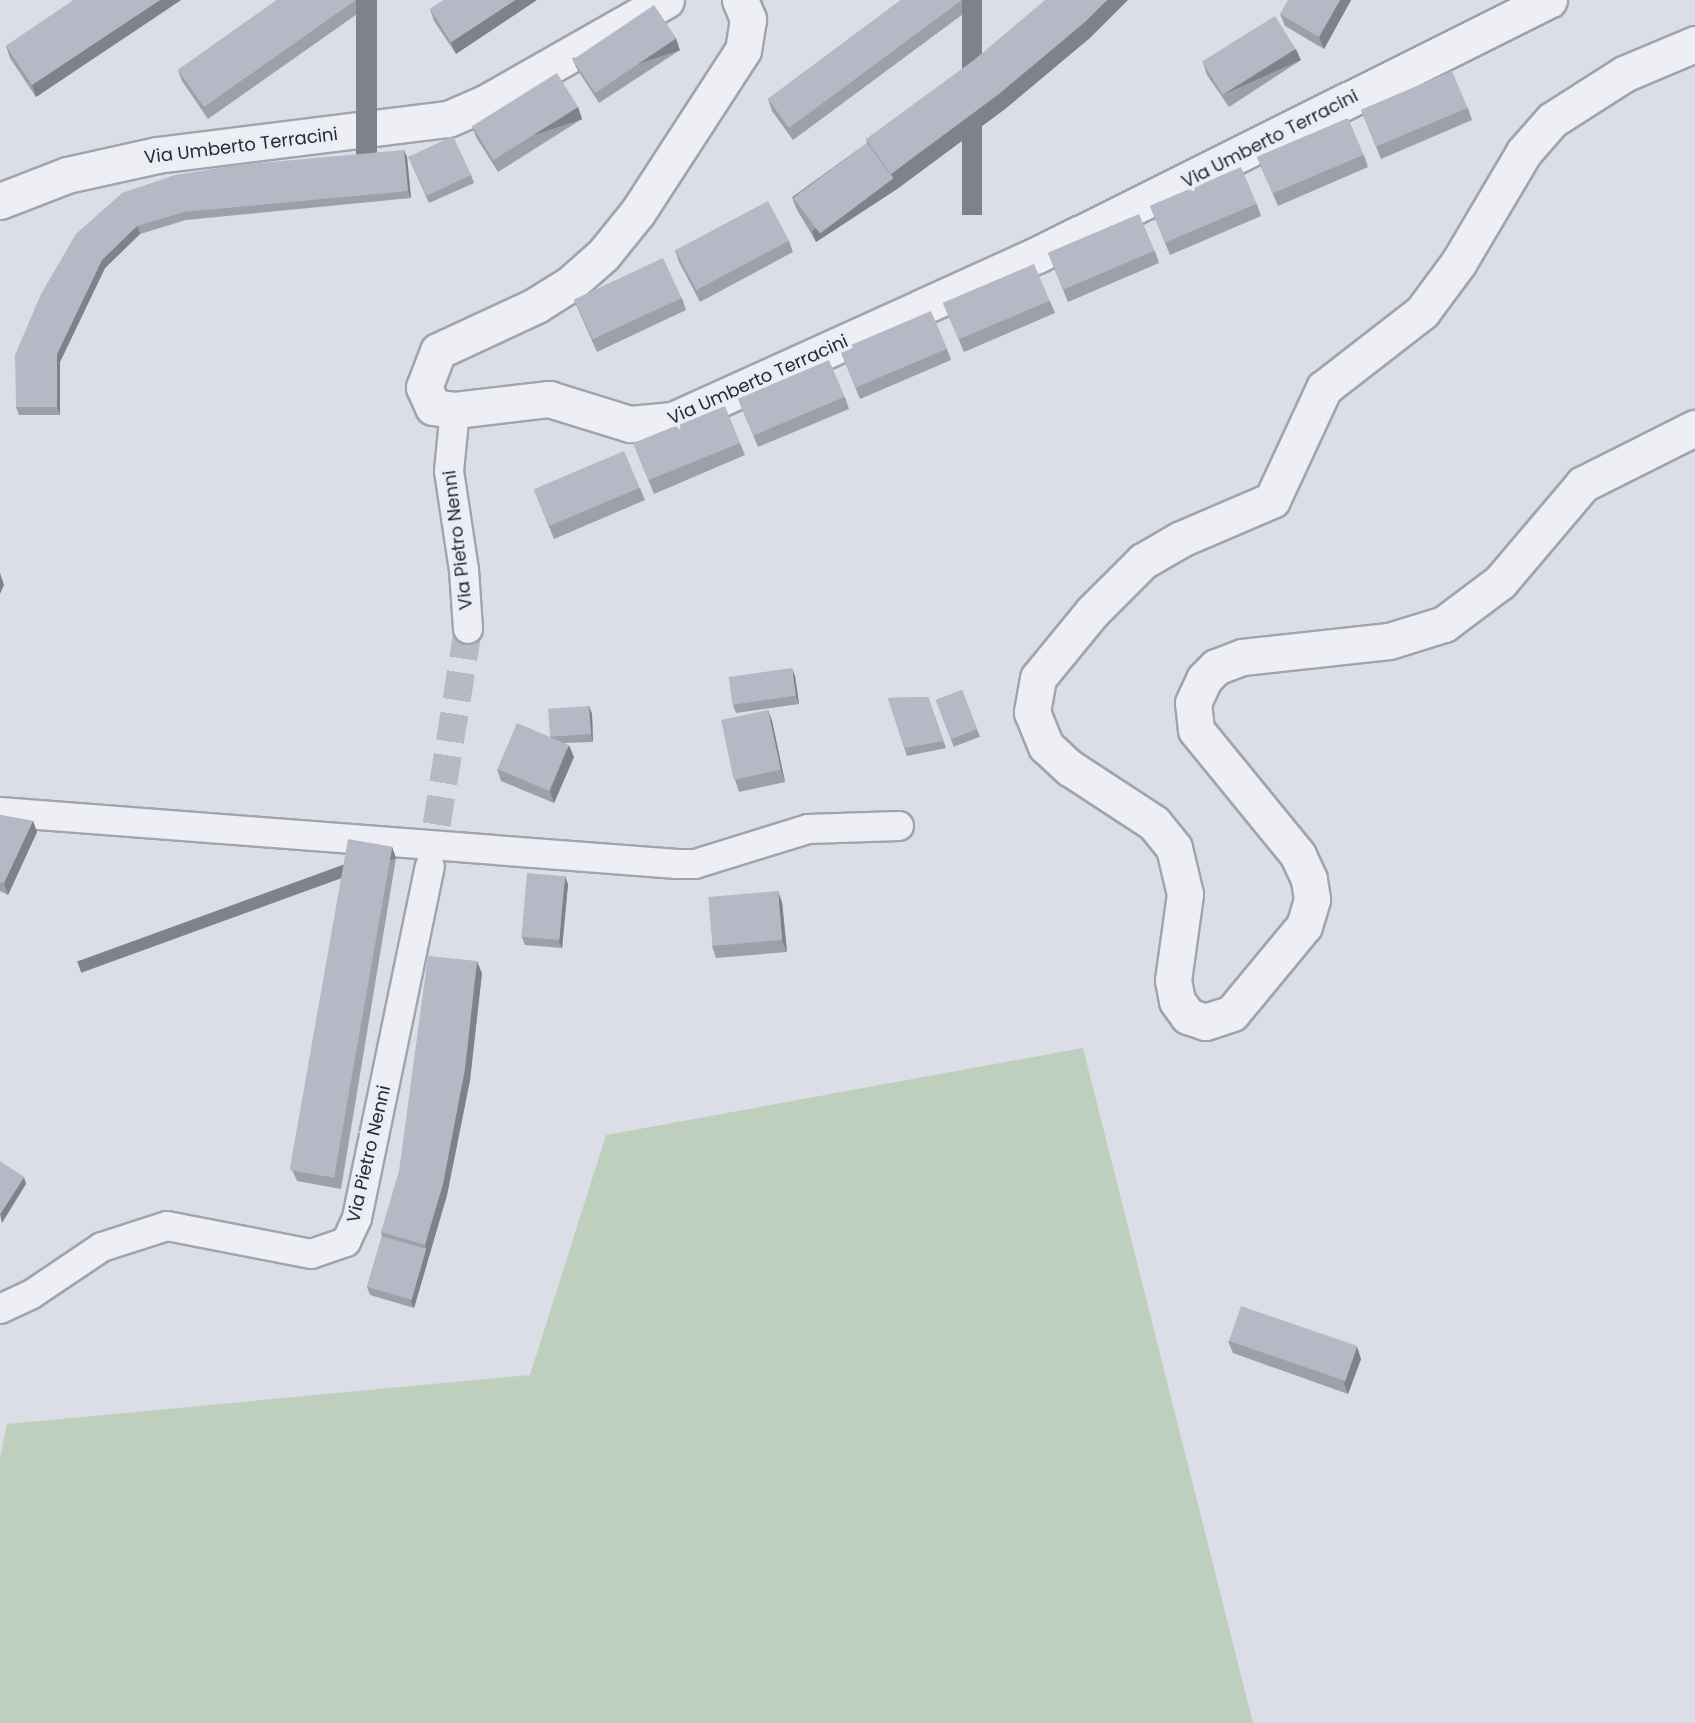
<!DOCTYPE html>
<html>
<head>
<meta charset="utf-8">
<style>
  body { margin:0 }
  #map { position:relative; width:1695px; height:1723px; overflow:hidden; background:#dbdee6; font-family:Poppins,sans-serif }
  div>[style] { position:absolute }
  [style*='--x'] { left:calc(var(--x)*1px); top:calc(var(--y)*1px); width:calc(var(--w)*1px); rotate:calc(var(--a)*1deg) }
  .green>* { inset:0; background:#bfcfbd }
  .minor-tunnel>* { height:28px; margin-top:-14px; transform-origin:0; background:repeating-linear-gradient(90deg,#b7bac4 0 28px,transparent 0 42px) }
  .roads { filter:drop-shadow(2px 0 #a1a4af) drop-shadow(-2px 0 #a1a4af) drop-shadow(0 2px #a1a4af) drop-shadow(0 -2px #a1a4af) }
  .minor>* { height:28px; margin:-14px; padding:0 14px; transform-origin:14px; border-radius:14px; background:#eeeff4 }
  .tertiary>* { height:35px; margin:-17.5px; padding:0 17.5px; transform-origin:17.5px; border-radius:17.5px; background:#eeeff4 }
  .wall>* { inset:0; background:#9d9fa9; transform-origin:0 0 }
  .shaded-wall>* { inset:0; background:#7f828a; transform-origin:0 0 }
  .building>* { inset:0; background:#b6b9c5; transform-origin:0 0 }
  span { translate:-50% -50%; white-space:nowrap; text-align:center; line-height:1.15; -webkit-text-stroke:7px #eaedf4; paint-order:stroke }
  .street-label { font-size:18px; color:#262a3b }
</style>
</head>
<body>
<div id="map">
  <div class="green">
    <i style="clip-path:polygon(1083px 1048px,1253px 1723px,0 1723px,0 1458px,7px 1424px,530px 1375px,606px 1135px)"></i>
  </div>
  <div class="minor-tunnel">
    <i style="--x:430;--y:866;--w:240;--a:-80.9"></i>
  </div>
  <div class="roads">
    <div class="minor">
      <i style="--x:455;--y:410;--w:61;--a:95.6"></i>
      <i style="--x:449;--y:471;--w:100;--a:81.4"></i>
      <i style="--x:464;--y:570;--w:59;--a:86.1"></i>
      <i style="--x:0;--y:812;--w:679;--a:4.39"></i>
      <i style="--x:677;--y:864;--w:18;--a:0"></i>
      <i style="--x:695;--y:864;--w:118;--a:-17.2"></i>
      <i style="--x:808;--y:829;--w:91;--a:-1.9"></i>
      <i style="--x:0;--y:1309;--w:35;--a:-25"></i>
      <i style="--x:32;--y:1294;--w:84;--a:-33.9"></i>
      <i style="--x:102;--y:1247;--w:68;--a:-17.9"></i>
      <i style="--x:167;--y:1226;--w:147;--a:11"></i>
      <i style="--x:311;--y:1254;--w:37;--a:-19"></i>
      <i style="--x:346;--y:1242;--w:26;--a:-65"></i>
      <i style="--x:357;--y:1218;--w:359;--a:-78.3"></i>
    </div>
    <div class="tertiary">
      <i style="--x:740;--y:0;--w:21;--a:67"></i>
      <i style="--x:748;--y:19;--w:31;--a:99"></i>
      <i style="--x:743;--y:50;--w:194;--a:123"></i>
      <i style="--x:637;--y:213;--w:54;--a:129"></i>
      <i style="--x:603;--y:255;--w:44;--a:138.7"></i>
      <i style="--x:570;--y:284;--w:39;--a:148"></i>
      <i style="--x:537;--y:305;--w:109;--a:155.1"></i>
      <i style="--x:438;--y:351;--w:39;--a:111"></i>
      <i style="--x:424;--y:387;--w:22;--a:66"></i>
      <i style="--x:433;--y:407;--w:22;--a:8"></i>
      <i style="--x:455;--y:410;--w:95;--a:-6.7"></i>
      <i style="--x:549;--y:399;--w:85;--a:17.2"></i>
      <i style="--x:630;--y:424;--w:43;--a:-5.3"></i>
      <i style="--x:673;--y:420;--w:400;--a:-24.4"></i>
      <i style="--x:1037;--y:255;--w:572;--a:-26.48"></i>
      <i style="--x:1695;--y:44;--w:77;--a:157.1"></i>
      <i style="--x:1624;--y:74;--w:85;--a:147.4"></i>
      <i style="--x:1552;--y:120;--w:43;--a:131.2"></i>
      <i style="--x:1524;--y:152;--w:128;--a:120.6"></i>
      <i style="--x:1459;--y:262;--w:62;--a:126.5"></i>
      <i style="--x:1422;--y:312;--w:124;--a:142.2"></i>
      <i style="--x:1324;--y:388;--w:123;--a:114.9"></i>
      <i style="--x:1272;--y:500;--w:99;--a:156.8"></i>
      <i style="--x:1181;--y:539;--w:44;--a:149.9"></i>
      <i style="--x:1143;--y:561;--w:72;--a:135"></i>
      <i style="--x:1092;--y:612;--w:85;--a:129.3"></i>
      <i style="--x:1038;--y:678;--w:35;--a:100"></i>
      <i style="--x:1032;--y:712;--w:37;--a:68"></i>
      <i style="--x:1046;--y:746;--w:33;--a:43"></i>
      <i style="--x:1070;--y:768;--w:100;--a:33.2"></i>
      <i style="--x:1154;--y:823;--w:32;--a:51"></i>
      <i style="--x:1174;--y:848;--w:47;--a:76.6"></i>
      <i style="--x:1185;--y:894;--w:87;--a:97.9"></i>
      <i style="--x:1173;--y:980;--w:21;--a:79"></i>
      <i style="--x:1177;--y:1001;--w:19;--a:54"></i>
      <i style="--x:1188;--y:1016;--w:18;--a:19"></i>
      <i style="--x:1205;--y:1022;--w:28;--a:-18"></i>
      <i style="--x:1232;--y:1013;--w:113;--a:-50.4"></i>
      <i style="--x:1304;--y:926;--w:28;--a:-73"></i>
      <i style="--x:1312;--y:899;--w:20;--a:-99"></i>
      <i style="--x:1309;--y:879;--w:26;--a:-115"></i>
      <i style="--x:1298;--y:855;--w:161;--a:-129.2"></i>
      <i style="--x:1196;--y:730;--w:27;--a:-96"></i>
      <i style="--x:1193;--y:703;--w:26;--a:-65"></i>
      <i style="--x:1204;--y:679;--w:17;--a:-45"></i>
      <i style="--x:1216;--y:667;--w:28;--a:-21"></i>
      <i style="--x:1242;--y:657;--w:148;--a:-6.2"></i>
      <i style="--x:1389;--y:641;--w:58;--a:-17.2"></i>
      <i style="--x:1444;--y:624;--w:70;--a:-36.9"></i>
      <i style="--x:1500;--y:582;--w:128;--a:-49.7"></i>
      <i style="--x:1583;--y:484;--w:125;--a:-26.6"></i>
      <i style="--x:0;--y:201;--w:72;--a:-21.2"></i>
      <i style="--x:67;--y:175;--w:92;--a:-12.5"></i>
      <i style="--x:157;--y:155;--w:293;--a:-7.1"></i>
      <i style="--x:448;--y:119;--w:40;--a:-23.4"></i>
      <i style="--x:485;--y:103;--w:208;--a:-29.6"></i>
    </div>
  </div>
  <div class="wall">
    <i style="clip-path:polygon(74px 0,181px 0,36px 97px,10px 58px,6px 46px)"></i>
    <i style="clip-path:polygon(277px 0,377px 0,208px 119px,182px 81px,178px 70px)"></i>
    <i style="clip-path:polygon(444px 0,456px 54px,434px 21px,430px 9px)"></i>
    <i style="clip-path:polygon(901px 0,982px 0,793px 140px,772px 111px,768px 99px)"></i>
    <i style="clip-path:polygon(1351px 0,1324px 49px,1285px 26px,1280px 14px)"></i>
    <i style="clip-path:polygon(1091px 37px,1005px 109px,897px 189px,816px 242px,796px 208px,792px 197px,867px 143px,866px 139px)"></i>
    <i style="clip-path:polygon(680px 50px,599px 103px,577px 69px,572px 58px)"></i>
    <i style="clip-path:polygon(1301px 60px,1229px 107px,1207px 75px,1203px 63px)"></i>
    <i style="clip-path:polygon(578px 107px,582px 119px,498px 172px,476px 137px,472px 126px)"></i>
    <i style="clip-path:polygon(1468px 108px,1472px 120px,1381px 159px,1361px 110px)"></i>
    <i style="clip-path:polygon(404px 150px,407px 157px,411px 198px,186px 220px,140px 234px,105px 268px,60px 362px,60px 415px,19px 415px,16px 407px,76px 234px)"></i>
    <i style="clip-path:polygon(1364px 155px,1368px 167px,1278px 206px,1257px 157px)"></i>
    <i style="clip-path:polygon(408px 156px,471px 175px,474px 183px,429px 203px)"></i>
    <i style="clip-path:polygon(1257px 204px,1261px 216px,1170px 255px,1150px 206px)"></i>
    <i style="clip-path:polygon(789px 241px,793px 252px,700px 302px,679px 262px,675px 250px)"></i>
    <i style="clip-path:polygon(1155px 251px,1159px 263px,1068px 302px,1048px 253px)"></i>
    <i style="clip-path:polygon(682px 298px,686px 310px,597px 352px,574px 300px)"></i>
    <i style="clip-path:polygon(1050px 301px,1055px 313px,964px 352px,943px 303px)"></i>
    <i style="clip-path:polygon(947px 349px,951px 360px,860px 399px,840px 350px)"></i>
    <i style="clip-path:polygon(845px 397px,849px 409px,758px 447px,738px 399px)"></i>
    <i style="clip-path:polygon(740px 443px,745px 455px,654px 494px,634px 445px)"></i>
    <i style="clip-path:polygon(640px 488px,645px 500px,554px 539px,534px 490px)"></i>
    <i style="clip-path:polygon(795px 676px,799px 704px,736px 713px,733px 705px)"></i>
    <i style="left:962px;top:690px;width:50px;height:28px;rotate:69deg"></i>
    <i style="clip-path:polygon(928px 697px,946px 748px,907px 756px,888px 698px)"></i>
    <i style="clip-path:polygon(589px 706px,592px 714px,593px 742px,564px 743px,574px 757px,554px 803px,501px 781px,497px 769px,550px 737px,550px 736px)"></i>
    <i style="clip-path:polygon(768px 710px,772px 721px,785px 782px,739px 792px,735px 780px)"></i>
    <i style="clip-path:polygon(0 815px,33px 821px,37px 832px,8px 895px,0 891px)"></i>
    <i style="clip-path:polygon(392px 847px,396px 858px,341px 1189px,297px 1181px,292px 1170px)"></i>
    <i style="clip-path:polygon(568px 884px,562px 948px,525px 945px,522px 937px)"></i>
    <i style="clip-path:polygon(782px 902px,787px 952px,716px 958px,712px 946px)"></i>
    <i style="clip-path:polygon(482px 973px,470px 1080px,447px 1195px,414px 1308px,370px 1295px,367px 1287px,382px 1236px,381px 1232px)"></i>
    <i style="clip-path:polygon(1228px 1341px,1357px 1347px,1361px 1359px,1348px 1394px,1233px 1353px)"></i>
  </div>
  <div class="shaded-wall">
    <i style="clip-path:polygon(160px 0,181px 0,36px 97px,32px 85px)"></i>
    <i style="left:356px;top:0;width:21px;height:186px"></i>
    <i style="clip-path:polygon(515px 0,537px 0,456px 54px,451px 42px)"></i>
    <i style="left:962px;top:0;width:20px;height:215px"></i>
    <i style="clip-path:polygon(1107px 0,1128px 0,1091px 37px,1005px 109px,897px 189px,816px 242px,812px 231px,893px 178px,891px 174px)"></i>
    <i style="clip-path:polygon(1340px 0,1351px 0,1324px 49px,1319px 37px)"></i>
    <i style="left:676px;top:38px;width:13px;height:97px;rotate:72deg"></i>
    <i style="left:1296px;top:49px;width:12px;height:85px;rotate:66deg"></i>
    <i style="left:578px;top:107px;width:13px;height:99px;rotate:72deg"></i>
    <i style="clip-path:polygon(404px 150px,407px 157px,411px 198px,408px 191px)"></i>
    <i style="clip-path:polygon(137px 226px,140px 234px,105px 268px,60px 362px,60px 415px,57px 407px,57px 354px,102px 260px)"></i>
    <i style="clip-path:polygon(0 573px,4px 585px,0 594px)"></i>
    <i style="clip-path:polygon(792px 668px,795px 676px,799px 704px,796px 696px)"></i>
    <i style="clip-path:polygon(589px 706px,592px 714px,593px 742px,591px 734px)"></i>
    <i style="clip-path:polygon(768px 710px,772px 721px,785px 782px,781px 770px)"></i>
    <i style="clip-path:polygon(569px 745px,574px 757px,554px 803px,550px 791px)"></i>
    <i style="clip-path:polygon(33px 821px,37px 832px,8px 895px,4px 883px)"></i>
    <i style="left:392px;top:847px;width:12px;height:335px;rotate:70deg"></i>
    <i style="clip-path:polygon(565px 876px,568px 884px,562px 948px,559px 941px)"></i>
    <i style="clip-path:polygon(778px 891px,782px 902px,787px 952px,782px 940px)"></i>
    <i style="clip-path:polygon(477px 961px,482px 973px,470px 1080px,447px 1195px,414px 1308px,411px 1301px,426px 1249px,425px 1245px)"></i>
    <i style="clip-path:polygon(24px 1177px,26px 1184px,2px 1223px,0 1214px)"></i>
    <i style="clip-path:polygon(1357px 1347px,1361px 1359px,1348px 1394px,1344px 1383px)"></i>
  </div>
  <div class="building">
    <i style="clip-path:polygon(74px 0,160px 0,32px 85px,6px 46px)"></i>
    <i style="clip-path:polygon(277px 0,356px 0,204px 107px,178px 70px)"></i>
    <i style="clip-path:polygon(444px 0,515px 0,451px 42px,430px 9px)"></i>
    <i style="clip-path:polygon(901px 0,962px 0,789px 128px,768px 99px)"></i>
    <i style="clip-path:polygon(1045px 0,1107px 0,1085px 22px,999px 94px,891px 174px,866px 139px,974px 60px)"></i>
    <i style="clip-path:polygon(1288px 0,1340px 0,1319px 37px,1280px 14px)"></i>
    <i style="left:654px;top:5px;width:40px;height:98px;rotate:56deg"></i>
    <i style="left:1275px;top:16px;width:39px;height:86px;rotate:58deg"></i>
    <i style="left:1452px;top:71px;width:40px;height:99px;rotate:67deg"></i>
    <i style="left:557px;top:73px;width:40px;height:100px;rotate:58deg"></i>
    <i style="left:1348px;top:118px;width:40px;height:99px;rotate:67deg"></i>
    <i style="left:453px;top:136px;width:43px;height:49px;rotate:65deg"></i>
    <i style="left:867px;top:143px;width:44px;height:92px;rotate:53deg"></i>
    <i style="clip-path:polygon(404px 150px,408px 191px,184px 212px,137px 226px,102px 260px,57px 354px,57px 407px,16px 407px,15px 355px,41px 294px,76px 234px,122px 193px,175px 175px,238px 165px)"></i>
    <i style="left:1241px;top:167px;width:40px;height:99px;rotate:67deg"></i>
    <i style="left:768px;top:201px;width:45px;height:105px;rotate:62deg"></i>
    <i style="left:1139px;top:214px;width:40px;height:99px;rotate:67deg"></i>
    <i style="left:663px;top:258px;width:44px;height:98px;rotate:65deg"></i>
    <i style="left:1034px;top:264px;width:40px;height:99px;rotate:67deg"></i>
    <i style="left:931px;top:311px;width:41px;height:99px;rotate:67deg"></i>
    <i style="left:829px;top:360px;width:40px;height:99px;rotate:67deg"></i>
    <i style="left:725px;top:406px;width:40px;height:99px;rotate:68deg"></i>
    <i style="left:624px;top:451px;width:40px;height:98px;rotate:67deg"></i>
    <i style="left:792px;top:668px;width:28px;height:64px;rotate:82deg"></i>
    <i style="left:962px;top:690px;width:42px;height:28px;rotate:69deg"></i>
    <i style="clip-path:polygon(928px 697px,943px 741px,905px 748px,888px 698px)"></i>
    <i style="left:589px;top:706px;width:28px;height:41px;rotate:86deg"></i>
    <i style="left:768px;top:710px;width:61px;height:48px;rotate:78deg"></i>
    <i style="left:517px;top:723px;width:56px;height:50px;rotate:23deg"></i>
    <i style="clip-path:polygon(0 815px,33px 821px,4px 883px,0 882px)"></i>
    <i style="left:348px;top:839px;width:45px;height:336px;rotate:10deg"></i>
    <i style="left:527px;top:873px;width:38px;height:64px;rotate:5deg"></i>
    <i style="left:778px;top:891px;width:49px;height:70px;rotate:85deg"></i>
    <i style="clip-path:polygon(428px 956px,477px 961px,465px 1069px,443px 1184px,425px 1245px,381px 1232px,399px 1171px)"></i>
    <i style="clip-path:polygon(0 1161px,24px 1177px,0 1214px)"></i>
    <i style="left:382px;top:1236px;width:46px;height:53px;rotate:16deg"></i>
    <i style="left:1241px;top:1306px;width:123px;height:37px;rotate:19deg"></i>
  </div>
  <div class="street-label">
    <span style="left:1270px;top:139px;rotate:-27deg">Via Umberto Terracini</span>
    <span style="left:241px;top:146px;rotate:-7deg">Via Umberto Terracini</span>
    <span style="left:758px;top:380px;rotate:-24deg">Via Umberto Terracini</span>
    <span style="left:458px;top:540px;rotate:-97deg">Via Pietro Nenni</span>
    <span style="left:369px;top:1154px;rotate:-77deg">Via Pietro Nenni</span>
  </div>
</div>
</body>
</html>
